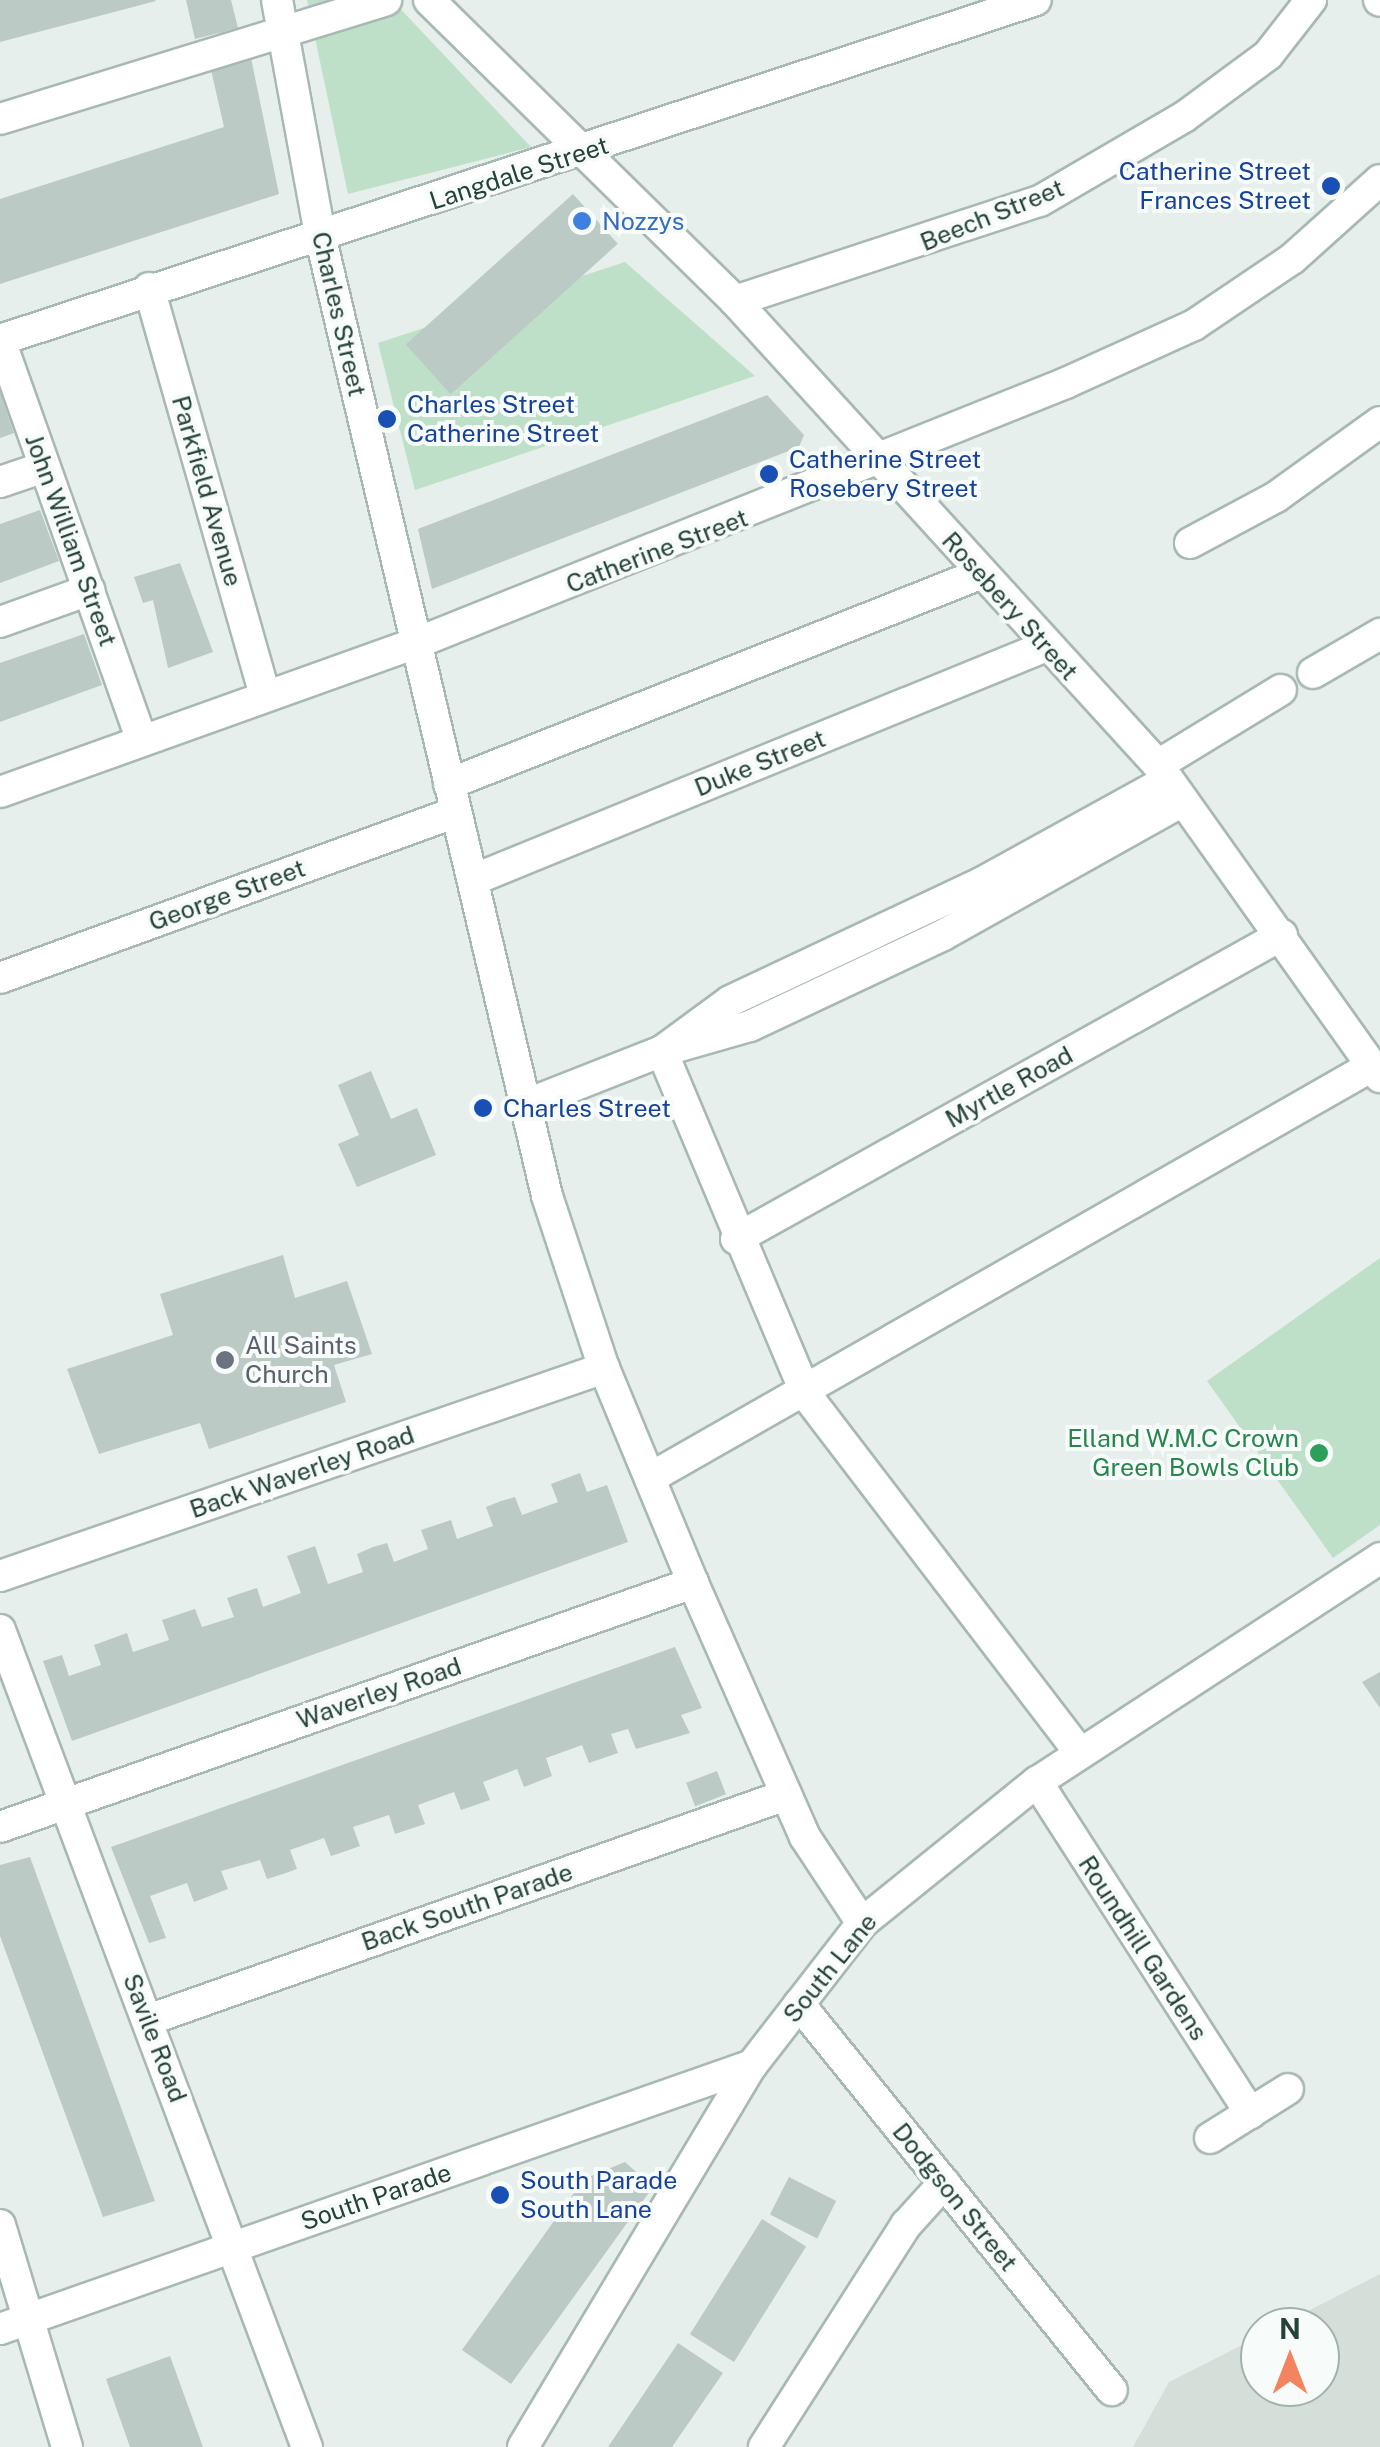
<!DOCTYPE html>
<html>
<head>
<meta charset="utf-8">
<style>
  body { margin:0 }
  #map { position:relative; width:1380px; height:2447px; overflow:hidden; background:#e6efeb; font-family:"Public Sans",sans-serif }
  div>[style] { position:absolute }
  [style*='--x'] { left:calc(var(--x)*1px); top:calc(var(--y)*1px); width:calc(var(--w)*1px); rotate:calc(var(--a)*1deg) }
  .built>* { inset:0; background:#d4dfda }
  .green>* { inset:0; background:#bfe0c8 }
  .building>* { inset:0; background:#bbcac4; transform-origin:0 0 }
  .roads { filter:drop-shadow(2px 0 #a8b8b2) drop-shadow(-2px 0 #a8b8b2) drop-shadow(0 2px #a8b8b2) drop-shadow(0 -2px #a8b8b2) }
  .minor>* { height:30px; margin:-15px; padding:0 15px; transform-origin:15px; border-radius:15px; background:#fff }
  .dots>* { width:28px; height:28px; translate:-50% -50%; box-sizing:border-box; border:5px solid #f7fbf9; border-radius:50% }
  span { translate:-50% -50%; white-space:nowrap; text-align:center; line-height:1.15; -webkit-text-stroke:8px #f7fbf9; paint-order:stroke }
  .transit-label { font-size:25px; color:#164399 }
  .right { translate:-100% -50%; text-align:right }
  .left { translate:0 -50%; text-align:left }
  .street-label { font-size:25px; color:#24423a }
  .shop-label { font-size:25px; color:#366cbe }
  .worship-label { font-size:25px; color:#5b616d }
  .leisure-label { font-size:25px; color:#27864d }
  .north { position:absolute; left:1240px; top:2307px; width:100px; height:100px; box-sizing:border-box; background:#f7fbf9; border:2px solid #a3b1ad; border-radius:50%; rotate:0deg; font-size:28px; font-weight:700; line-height:40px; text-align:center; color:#24423a }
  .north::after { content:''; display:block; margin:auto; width:35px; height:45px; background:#f4845f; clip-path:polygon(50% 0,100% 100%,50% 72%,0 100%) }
</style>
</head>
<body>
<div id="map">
  <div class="built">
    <i style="clip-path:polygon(1380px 2274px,1380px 2447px,1133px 2447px,1169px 2382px,1260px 2336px,1260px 2387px,1320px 2387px,1320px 2327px,1277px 2327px)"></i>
  </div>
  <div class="green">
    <i style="clip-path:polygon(307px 0,392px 0,531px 147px,348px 194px)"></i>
    <i style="clip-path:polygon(625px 262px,755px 376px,415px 490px,378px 343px)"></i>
    <i style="clip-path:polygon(1380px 1258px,1380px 1525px,1333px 1558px,1207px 1381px)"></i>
  </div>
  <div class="building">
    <i style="clip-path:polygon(0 0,155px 0,156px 1px,0 42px)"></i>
    <i style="clip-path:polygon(186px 0,231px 0,238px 28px,195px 39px)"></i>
    <i style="clip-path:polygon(251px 58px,279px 194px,0 284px,0 199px,224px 127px,211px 70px)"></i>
    <i style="left:573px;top:194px;width:67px;height:225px;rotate:48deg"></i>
    <i style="clip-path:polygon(0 392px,14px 433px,0 438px)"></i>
    <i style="clip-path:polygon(767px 395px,804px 435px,799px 447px,432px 589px,418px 529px)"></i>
    <i style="clip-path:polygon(40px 510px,59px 561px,0 583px,0 524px)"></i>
    <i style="clip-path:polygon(180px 563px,213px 652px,168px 668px,153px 600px,143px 603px,134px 577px)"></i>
    <i style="clip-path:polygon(84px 634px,102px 685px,0 722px,0 663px)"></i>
    <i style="clip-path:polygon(371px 1071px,391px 1119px,417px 1108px,436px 1155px,357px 1187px,338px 1144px,359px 1135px,338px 1085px)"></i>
    <i style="clip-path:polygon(283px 1255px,295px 1298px,347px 1281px,372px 1354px,334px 1365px,346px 1402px,209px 1449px,200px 1423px,99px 1454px,67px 1369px,173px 1335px,160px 1294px)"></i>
    <i style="clip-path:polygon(580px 1473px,587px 1492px,607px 1485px,628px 1542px,72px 1741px,43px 1661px,62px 1655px,69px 1676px,101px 1665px,94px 1645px,127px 1633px,133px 1652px,169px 1640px,162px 1620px,195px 1609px,202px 1627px,234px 1617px,227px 1598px,257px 1588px,263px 1607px,301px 1593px,287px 1556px,315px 1546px,328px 1584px,363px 1572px,357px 1554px,373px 1547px,387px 1543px,394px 1562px,428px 1549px,421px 1530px,451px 1520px,457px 1539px,493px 1526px,486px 1507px,501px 1501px,515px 1497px,522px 1515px,558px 1502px,551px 1484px)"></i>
    <i style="clip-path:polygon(675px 1647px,702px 1708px,681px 1715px,690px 1733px,636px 1749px,628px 1729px,611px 1734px,618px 1753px,589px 1763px,582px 1745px,546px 1758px,552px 1776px,524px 1787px,517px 1769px,483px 1782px,490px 1800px,461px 1810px,454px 1792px,418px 1805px,425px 1824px,395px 1834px,389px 1815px,353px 1827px,360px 1846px,346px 1851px,331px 1856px,324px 1838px,290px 1850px,297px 1869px,283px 1874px,267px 1879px,260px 1860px,221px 1871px,228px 1889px,194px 1902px,187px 1883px,150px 1896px,166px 1938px,149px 1943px,111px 1847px)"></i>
    <i style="clip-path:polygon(1380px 1672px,1380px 1708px,1362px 1682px)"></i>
    <i style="left:717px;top:1771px;width:25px;height:33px;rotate:69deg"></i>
    <i style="clip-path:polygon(30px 1857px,155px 2201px,103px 2217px,0 1936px,0 1865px)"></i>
    <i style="clip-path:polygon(625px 2162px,653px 2187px,511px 2384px,462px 2350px,584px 2179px)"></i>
    <i style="left:789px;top:2177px;width:53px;height:42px;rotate:27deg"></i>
    <i style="left:762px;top:2219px;width:52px;height:136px;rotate:32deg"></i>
    <i style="clip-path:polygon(678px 2343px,723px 2373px,672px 2447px,608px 2447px)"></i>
    <i style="clip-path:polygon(170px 2356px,203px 2447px,130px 2447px,106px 2379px)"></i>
  </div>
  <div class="roads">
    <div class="minor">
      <i style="--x:277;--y:0;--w:243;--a:79.6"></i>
      <i style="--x:321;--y:239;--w:983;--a:76.71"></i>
      <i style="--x:547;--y:1196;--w:181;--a:71.7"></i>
      <i style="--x:604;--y:1368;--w:233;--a:67.5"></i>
      <i style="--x:693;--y:1583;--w:278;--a:66.2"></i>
      <i style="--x:805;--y:1837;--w:103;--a:56.5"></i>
      <i style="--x:429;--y:0;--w:429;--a:44.5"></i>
      <i style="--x:735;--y:301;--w:628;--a:47.65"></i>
      <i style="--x:1158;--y:765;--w:383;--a:54.6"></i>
      <i style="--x:1379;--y:0;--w:1;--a:45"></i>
      <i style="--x:0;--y:119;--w:404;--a:-17.1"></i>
      <i style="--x:149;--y:288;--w:422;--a:74.1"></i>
      <i style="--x:735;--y:301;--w:321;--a:-18.2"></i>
      <i style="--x:1040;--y:201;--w:167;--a:-30.3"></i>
      <i style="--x:1184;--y:117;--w:104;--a:-36.4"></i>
      <i style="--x:1268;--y:55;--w:70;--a:-52"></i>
      <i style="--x:0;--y:340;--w:1090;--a:-18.17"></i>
      <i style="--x:0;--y:340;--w:424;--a:70.5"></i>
      <i style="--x:0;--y:482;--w:46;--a:-18.8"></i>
      <i style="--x:1190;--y:543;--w:98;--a:-28.1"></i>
      <i style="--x:1276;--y:497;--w:128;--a:-35.8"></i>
      <i style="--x:0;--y:622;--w:95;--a:-19.8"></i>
      <i style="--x:1313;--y:673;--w:78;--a:-30.2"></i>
      <i style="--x:1158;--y:765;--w:144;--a:-31.4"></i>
      <i style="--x:449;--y:784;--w:571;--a:-21.58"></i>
      <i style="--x:0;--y:792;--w:440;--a:-19.7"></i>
      <i style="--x:414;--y:644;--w:702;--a:-21.82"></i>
      <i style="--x:1066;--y:383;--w:141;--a:-24.4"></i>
      <i style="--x:1194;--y:325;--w:118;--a:-34"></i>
      <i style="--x:1292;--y:259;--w:118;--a:-41.9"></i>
      <i style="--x:473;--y:880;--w:619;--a:-22.21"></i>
      <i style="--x:0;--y:978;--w:484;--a:-20"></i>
      <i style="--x:530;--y:1103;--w:142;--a:-21.5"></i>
      <i style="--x:662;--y:1051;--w:84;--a:-36.3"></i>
      <i style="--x:730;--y:1001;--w:280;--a:-25.2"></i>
      <i style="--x:983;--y:882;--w:211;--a:-28.9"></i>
      <i style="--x:736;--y:1239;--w:625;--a:-29.11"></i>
      <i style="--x:650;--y:1478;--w:831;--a:-29.71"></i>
      <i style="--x:0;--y:1576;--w:639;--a:-19"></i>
      <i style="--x:0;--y:1630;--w:873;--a:69.41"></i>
      <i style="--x:1080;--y:1753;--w:452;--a:-127.4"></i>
      <i style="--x:806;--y:1394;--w:372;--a:-112.8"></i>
      <i style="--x:662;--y:1051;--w:91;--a:-15.9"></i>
      <i style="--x:750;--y:1026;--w:213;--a:-25.2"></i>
      <i style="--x:943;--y:935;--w:275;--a:-29.2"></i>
      <i style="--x:1037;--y:1782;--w:394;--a:57.2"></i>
      <i style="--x:0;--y:1827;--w:735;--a:-19.4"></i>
      <i style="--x:799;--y:2004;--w:497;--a:51"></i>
      <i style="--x:148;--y:2020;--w:677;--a:-19.43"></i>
      <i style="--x:1210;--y:2138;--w:92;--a:-32.1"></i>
      <i style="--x:0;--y:2225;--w:232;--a:73.2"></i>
      <i style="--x:0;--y:2329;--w:797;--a:-19.34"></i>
      <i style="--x:523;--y:2447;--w:445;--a:-59.1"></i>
      <i style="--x:752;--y:2065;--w:180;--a:-52.2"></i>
      <i style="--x:862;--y:1923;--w:225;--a:-38.9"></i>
      <i style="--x:1037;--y:1782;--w:410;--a:-33.1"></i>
      <i style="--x:764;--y:2447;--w:264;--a:-57.4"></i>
      <i style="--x:906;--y:2225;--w:57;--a:-47.9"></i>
    </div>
  </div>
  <div class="dots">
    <i style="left:1331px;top:186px;background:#1a4fb4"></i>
    <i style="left:582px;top:221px;background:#3f7fe0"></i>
    <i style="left:387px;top:419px;background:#1a4fb4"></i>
    <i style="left:769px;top:474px;background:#1a4fb4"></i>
    <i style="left:483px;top:1108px;background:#1a4fb4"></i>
    <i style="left:225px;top:1360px;background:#6b7280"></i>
    <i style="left:1319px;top:1453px;background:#2e9e5b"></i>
    <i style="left:500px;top:2195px;background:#1a4fb4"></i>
  </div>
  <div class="transit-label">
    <span class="right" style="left:1311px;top:186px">Catherine Street<br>Frances Street</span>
    <span class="left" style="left:407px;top:419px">Charles Street<br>Catherine Street</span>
    <span class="left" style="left:789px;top:474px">Catherine Street<br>Rosebery Street</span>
    <span class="left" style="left:503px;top:1108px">Charles Street</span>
    <span class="left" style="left:520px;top:2195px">South Parade<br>South Lane</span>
  </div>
  <div class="street-label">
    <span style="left:519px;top:173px;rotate:-18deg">Langdale Street</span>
    <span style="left:992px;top:215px;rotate:-22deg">Beech Street</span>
    <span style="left:339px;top:314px;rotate:77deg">Charles Street</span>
    <span style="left:207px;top:491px;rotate:74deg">Parkfield Avenue</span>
    <span style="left:71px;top:540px;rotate:70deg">John William Street</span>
    <span style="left:657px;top:551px;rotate:-21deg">Catherine Street</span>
    <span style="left:1010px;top:606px;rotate:48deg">Rosebery Street</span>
    <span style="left:760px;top:763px;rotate:-22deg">Duke Street</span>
    <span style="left:227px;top:895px;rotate:-20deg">George Street</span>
    <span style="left:1009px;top:1087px;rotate:-29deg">Myrtle Road</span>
    <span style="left:302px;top:1472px;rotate:-19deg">Back Waverley Road</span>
    <span style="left:379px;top:1693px;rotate:-19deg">Waverley Road</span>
    <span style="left:467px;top:1907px;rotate:-19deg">Back South Parade</span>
    <span style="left:1143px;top:1948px;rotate:57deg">Roundhill Gardens</span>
    <span style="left:830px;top:1968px;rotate:-51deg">South Lane</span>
    <span style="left:155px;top:2038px;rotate:69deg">Savile Road</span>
    <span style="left:376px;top:2197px;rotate:-19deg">South Parade</span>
    <span style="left:955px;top:2197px;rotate:51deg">Dodgson Street</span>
  </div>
  <div class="shop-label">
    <span class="left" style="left:602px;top:221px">Nozzys</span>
  </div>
  <div class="worship-label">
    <span class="left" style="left:245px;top:1360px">All Saints<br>Church</span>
  </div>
  <div class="leisure-label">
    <span class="right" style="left:1299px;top:1453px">Elland W.M.C Crown<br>Green Bowls Club</span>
  </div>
  <div class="north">N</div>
</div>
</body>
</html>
